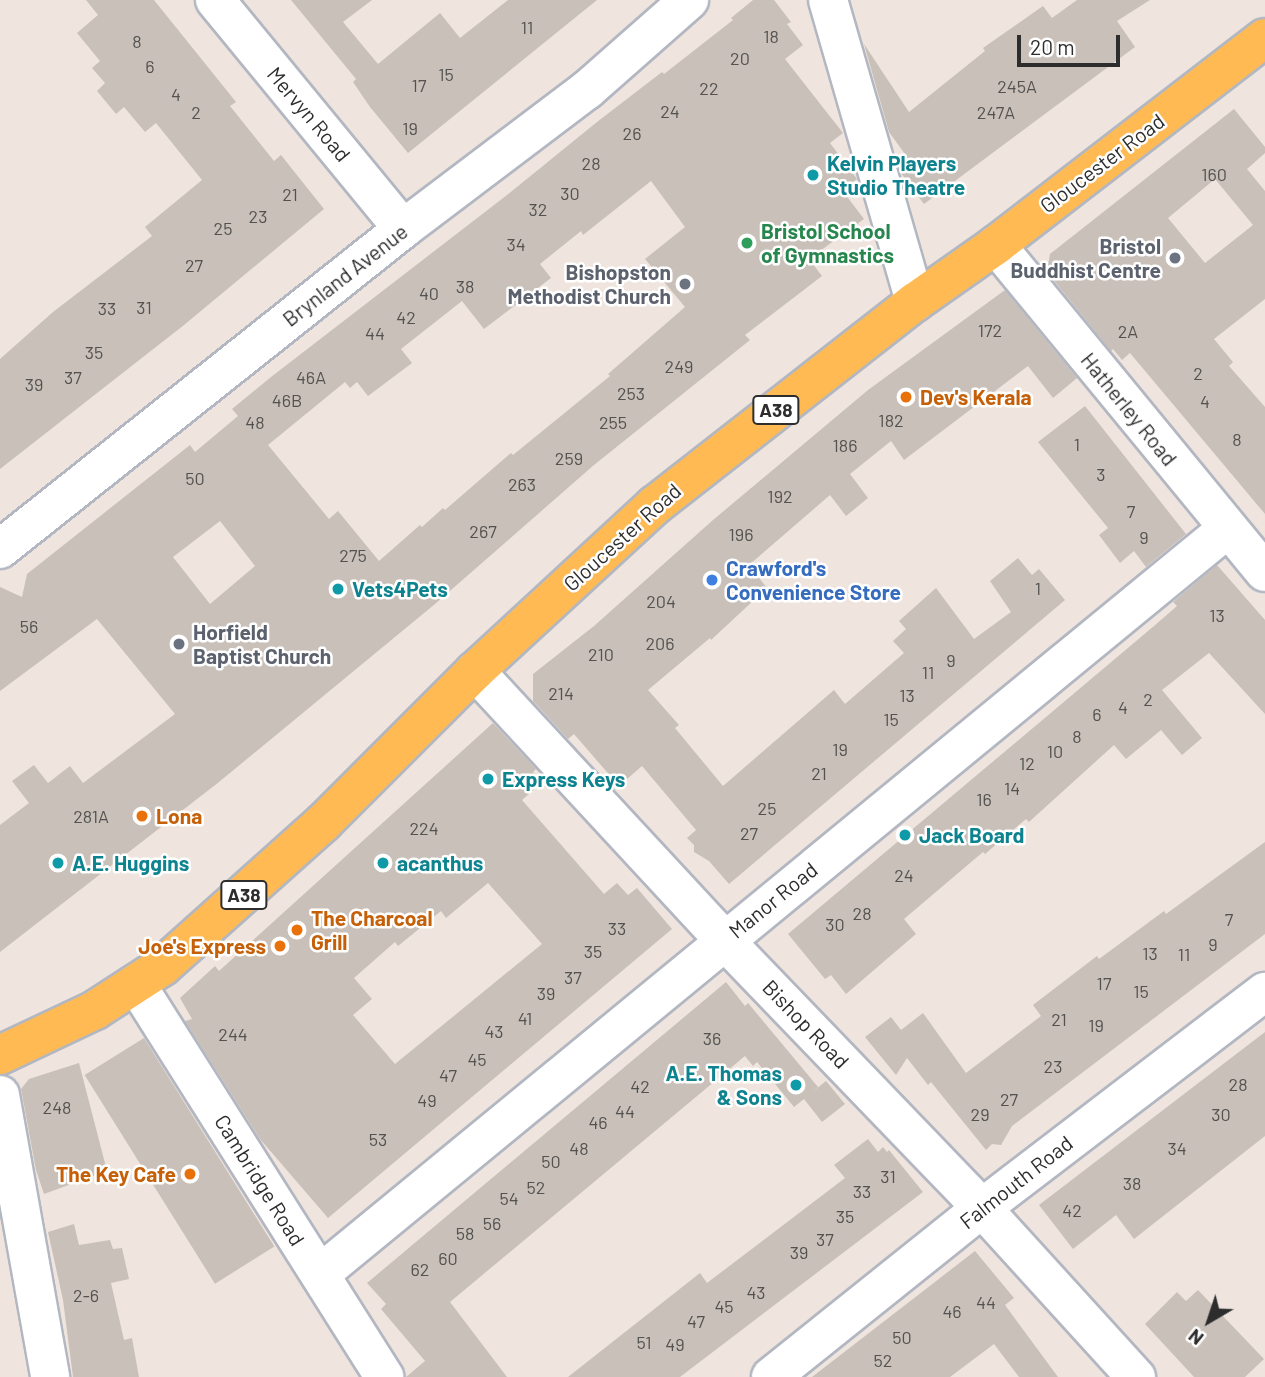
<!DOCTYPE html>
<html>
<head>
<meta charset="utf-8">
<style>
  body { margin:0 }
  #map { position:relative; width:1265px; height:1377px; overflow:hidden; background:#efe5de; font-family:Barlow,sans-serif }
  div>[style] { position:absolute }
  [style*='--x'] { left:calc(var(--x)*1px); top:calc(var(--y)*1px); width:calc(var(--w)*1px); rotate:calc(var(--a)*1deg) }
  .building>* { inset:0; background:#c8c0b9; transform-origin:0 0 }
  .roads { filter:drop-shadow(2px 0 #b2b7c1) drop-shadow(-2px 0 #b2b7c1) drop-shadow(0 2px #b2b7c1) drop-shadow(0 -2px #b2b7c1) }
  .minor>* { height:38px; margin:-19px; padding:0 19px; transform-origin:19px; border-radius:19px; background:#fff }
  .tertiary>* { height:38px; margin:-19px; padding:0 19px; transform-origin:19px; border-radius:19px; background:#fff }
  .primary>* { height:38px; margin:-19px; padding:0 19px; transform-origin:19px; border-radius:19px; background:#ffba53 }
  .dots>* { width:19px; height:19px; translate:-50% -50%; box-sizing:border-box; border:4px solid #fff; border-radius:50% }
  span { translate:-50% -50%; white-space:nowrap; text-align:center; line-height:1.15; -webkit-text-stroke:5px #fff; paint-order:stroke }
  .number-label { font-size:18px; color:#545250 }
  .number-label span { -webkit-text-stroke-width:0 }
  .shield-label span { padding:2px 5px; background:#fff; border:2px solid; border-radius:5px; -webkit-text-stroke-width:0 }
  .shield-label { font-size:19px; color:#2d2d2d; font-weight:700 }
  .street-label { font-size:21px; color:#2d2d2d }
  .culture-label { font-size:21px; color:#0d838f; font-weight:700 }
  .left { translate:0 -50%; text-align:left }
  .right { translate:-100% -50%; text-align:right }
  .leisure-label { font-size:21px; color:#27864d; font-weight:700 }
  .worship-label { font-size:21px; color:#5b616d; font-weight:700 }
  .food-label { font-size:21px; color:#c56008; font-weight:700 }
  .shop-label { font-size:21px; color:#366cbe; font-weight:700 }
  .north { position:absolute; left:1174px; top:1286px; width:70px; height:70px; -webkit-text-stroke:5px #fff; paint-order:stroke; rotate:219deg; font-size:19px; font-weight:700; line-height:28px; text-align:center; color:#2d2d2d }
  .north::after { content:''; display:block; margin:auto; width:24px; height:32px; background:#2d2d2d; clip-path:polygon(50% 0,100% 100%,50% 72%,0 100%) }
  .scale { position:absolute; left:1017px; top:35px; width:103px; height:32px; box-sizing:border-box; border:4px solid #2d2d2d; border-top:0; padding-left:9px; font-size:21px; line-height:24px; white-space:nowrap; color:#2d2d2d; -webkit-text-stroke:5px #fff; paint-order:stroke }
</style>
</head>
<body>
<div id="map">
  <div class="building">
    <i style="clip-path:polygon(86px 0,154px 0,236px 102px,230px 106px,274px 161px,281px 155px,324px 209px,184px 325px,0 469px,0 359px,53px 312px,152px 236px,145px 227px,202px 180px,156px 123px,145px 132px,124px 107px,116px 114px,97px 91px,105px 83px,92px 68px,100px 61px,77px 33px,98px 15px)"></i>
    <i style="clip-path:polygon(291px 0,372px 0,343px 22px,378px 64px,440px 13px,460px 38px,508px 0,597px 0,408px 153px,370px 107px,353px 82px,356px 79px)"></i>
    <i style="clip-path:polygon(evenodd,753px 0,774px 0,791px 22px,787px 24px,803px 45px,785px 59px,843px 133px,830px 143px,857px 179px,842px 190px,864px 219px,809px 259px,822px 276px,745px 335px,750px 340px,594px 465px,435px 604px,219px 782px,0 952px,0 825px,29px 803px,12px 781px,34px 765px,48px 783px,70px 766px,83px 783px,175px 714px,97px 619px,0 691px,0 587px,22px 597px,27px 574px,190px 445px,195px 452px,238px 416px,232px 409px,271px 377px,507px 195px,597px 122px,662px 72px,664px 74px,733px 20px,731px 18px,753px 0,651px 181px,685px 227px,645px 259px,685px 307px,608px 374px,610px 376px,513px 455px,511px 453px,445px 510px,443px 508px,422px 527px,420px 525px,379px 561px,338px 511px,329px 519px,268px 445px,345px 382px,350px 388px,357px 382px,368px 396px,412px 363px,401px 349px,462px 301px,484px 329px,551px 278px,540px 264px,581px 231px,583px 235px,651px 181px,753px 0,220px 521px,255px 566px,210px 604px,173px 557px,220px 521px)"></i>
    <i style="clip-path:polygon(1077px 0,1150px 0,1117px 21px,1135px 47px,924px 204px,900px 172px,897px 160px,905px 154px,889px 132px,864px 44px,909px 112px,985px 51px,983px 48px,1043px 6px,1052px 18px)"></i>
    <i style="clip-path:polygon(evenodd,1234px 109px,1265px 147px,1265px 153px,1247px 169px,1265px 191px,1265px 299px,1214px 339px,1233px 362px,1229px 366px,1265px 407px,1265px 514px,1130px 353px,1122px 360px,1113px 349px,1111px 351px,1047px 272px,1050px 254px,1234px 109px,1215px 179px,1253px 225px,1205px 263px,1168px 218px,1215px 179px)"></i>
    <i style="clip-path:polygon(1005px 290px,1077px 378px,1053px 398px,1028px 366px,904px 460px,891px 441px,850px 474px,868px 498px,846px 516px,830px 495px,749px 565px,767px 588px,711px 640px,710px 638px,648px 690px,679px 725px,675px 728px,723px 786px,834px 690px,845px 704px,904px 653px,893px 641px,906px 629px,899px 621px,936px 588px,974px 639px,1011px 612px,990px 581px,1018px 558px,1032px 575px,1039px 569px,1065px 600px,729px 884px,709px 861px,694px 852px,694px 845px,687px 838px,696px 830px,642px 766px,619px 786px,574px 734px,568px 739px,533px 701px,533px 674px,594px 626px,713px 520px,868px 390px)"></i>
    <i style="clip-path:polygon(1085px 406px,1186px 534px,1146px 567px,1134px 551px,1120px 563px,1099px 535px,1108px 528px,1038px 442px)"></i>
    <i style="clip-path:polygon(1217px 565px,1265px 620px,1265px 714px,1209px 653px,1162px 690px,1202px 738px,1182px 755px,1161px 730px,1126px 759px,1114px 745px,1029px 822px,1026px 819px,985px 854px,983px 852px,904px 919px,916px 934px,846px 994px,831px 975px,825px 979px,788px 934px,1154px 626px,1177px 606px,1173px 602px)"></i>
    <i style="clip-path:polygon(evenodd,493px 723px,536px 769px,533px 772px,542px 782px,522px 800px,604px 894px,617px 883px,628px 895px,637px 888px,672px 929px,328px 1218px,260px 1139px,185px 1021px,192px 1019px,180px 998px,215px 966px,219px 971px,493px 723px,488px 883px,542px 944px,395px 1064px,353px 1015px,372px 999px,354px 978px,395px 942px,398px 946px,441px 911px,446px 918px,488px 883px)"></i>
    <i style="clip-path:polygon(1265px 842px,1265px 934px,1012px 1126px,1001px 1145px,992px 1144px,986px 1150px,931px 1082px,928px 1085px,907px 1058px,896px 1075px,865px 1037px,891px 1017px,901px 1030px,923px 1013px,966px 1073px,1041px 1016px,1033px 1005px,1097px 956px,1099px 959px,1164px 911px,1166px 914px)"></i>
    <i style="clip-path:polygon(726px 982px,745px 1006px,748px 1003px,818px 1087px,811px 1093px,826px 1081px,845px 1104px,822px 1122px,804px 1099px,794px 1107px,757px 1062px,753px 1066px,745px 1056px,450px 1302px,507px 1377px,406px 1377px,425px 1361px,381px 1309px,386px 1304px,367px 1283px)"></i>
    <i style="clip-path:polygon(1265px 1032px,1265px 1136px,1134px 1239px,1116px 1215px,1073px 1249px,1039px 1205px)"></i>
    <i style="left:144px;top:1038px;width:246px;height:70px;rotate:58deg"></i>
    <i style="clip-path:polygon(79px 1063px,107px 1171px,44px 1194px,36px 1170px,21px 1089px,29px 1079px)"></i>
    <i style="clip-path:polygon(868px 1139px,878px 1152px,883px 1147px,887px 1152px,889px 1150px,923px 1192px,680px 1377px,568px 1377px,700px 1273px,707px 1283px,845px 1178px,834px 1165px)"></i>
    <i style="clip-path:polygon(74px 1224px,79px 1245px,110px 1240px,113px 1249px,122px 1248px,129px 1279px,111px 1283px,124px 1340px,132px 1338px,139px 1377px,73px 1377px,63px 1300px,48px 1232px)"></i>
    <i style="clip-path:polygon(975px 1251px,1014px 1298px,1005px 1305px,1058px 1377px,1019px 1377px,994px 1344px,950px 1377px,812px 1377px)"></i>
    <i style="clip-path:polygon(1198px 1290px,1264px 1359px,1245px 1377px,1194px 1377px,1145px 1324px,1177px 1292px,1186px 1301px)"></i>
  </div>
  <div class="roads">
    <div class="minor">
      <i style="--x:215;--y:0;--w:296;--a:50.6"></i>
      <i style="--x:828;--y:0;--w:314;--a:73.9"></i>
      <i style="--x:996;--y:245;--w:423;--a:50.6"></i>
      <i style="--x:0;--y:549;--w:515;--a:-38.45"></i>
      <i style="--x:403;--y:229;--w:231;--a:-37.1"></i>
      <i style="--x:587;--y:90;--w:136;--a:-41.4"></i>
      <i style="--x:136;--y:984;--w:465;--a:57.7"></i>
      <i style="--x:0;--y:1095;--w:286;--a:79.9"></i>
      <i style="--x:320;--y:1274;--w:1174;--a:-39.4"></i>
      <i style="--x:771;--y:1377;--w:270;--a:-38.7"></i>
      <i style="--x:982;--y:1208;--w:356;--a:-37.4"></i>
    </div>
    <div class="tertiary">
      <i style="--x:475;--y:671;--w:367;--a:47.2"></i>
      <i style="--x:724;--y:940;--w:372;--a:46.1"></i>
      <i style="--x:982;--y:1208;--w:229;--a:47.7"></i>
    </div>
    <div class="primary">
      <i style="--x:0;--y:1055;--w:105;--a:-25.3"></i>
      <i style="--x:95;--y:1010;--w:81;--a:-32.9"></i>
      <i style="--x:163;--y:966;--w:215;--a:-41.8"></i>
      <i style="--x:323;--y:823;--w:215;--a:-45"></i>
      <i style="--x:475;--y:671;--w:245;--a:-42.7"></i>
      <i style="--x:655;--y:505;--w:330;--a:-38"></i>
      <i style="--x:915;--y:302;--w:99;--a:-35.1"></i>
      <i style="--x:996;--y:245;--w:339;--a:-37.6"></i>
    </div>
  </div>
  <div class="dots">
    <i style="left:813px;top:175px;background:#0f9aa8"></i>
    <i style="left:747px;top:243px;background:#2e9e5b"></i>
    <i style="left:1175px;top:258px;background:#6b7280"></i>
    <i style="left:685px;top:284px;background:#6b7280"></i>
    <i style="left:906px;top:397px;background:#e8710a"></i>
    <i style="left:712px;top:580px;background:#3f7fe0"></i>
    <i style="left:338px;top:589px;background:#0f9aa8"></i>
    <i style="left:179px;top:644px;background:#6b7280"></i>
    <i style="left:488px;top:779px;background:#0f9aa8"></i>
    <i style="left:142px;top:816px;background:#e8710a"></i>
    <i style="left:905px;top:835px;background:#0f9aa8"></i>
    <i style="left:58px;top:863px;background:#0f9aa8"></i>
    <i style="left:383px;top:863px;background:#0f9aa8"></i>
    <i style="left:297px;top:930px;background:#e8710a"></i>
    <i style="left:280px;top:946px;background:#e8710a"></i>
    <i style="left:796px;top:1085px;background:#0f9aa8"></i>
    <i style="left:190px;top:1174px;background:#e8710a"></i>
  </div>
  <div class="number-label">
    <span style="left:527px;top:27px">11</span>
    <span style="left:771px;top:36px">18</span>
    <span style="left:137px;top:41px">8</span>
    <span style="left:740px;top:58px">20</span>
    <span style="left:150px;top:66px">6</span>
    <span style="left:446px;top:74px">15</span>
    <span style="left:419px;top:85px">17</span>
    <span style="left:1017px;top:86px">245A</span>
    <span style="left:709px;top:88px">22</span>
    <span style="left:176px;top:94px">4</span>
    <span style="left:670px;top:111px">24</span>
    <span style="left:196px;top:112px">2</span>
    <span style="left:996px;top:112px">247A</span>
    <span style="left:410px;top:128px">19</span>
    <span style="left:632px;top:133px">26</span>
    <span style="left:591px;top:163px">28</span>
    <span style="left:1214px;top:174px">160</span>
    <span style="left:570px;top:193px">30</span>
    <span style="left:290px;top:194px">21</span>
    <span style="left:538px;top:209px">32</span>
    <span style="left:258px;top:216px">23</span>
    <span style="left:223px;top:228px">25</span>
    <span style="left:516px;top:244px">34</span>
    <span style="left:194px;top:265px">27</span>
    <span style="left:465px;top:286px">38</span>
    <span style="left:429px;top:293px">40</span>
    <span style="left:144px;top:307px">31</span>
    <span style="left:107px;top:308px">33</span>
    <span style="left:406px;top:317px">42</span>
    <span style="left:990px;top:330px">172</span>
    <span style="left:1128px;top:331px">2A</span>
    <span style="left:375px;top:333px">44</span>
    <span style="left:94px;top:352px">35</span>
    <span style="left:679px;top:366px">249</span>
    <span style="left:1198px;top:373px">2</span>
    <span style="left:73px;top:377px">37</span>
    <span style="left:311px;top:377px">46A</span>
    <span style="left:34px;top:384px">39</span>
    <span style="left:631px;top:393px">253</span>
    <span style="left:287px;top:400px">46B</span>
    <span style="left:1205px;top:401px">4</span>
    <span style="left:891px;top:420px">182</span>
    <span style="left:255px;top:422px">48</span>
    <span style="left:613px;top:422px">255</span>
    <span style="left:1237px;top:439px">8</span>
    <span style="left:1077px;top:444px">1</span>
    <span style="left:845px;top:445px">186</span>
    <span style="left:569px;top:458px">259</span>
    <span style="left:1101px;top:474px">3</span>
    <span style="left:195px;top:478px">50</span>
    <span style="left:522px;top:484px">263</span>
    <span style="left:780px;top:496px">192</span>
    <span style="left:1131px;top:511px">7</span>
    <span style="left:483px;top:531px">267</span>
    <span style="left:741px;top:534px">196</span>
    <span style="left:1144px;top:537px">9</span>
    <span style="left:353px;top:555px">275</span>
    <span style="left:1038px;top:588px">1</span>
    <span style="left:661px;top:601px">204</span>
    <span style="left:1217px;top:615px">13</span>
    <span style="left:29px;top:626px">56</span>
    <span style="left:660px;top:643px">206</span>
    <span style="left:601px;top:654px">210</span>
    <span style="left:951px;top:660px">9</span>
    <span style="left:928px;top:672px">11</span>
    <span style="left:561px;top:693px">214</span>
    <span style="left:907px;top:695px">13</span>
    <span style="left:1148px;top:699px">2</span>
    <span style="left:1123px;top:707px">4</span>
    <span style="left:1097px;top:714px">6</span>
    <span style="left:891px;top:719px">15</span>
    <span style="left:1077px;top:736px">8</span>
    <span style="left:840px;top:749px">19</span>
    <span style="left:1055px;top:751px">10</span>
    <span style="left:1027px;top:763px">12</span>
    <span style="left:819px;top:773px">21</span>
    <span style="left:1012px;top:788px">14</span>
    <span style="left:984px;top:799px">16</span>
    <span style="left:767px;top:808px">25</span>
    <span style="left:91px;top:816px">281A</span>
    <span style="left:424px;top:828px">224</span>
    <span style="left:749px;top:833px">27</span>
    <span style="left:904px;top:875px">24</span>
    <span style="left:862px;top:913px">28</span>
    <span style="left:1229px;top:919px">7</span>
    <span style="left:835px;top:924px">30</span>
    <span style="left:617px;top:928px">33</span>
    <span style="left:1213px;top:944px">9</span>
    <span style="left:593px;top:951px">35</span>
    <span style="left:1150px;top:953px">13</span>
    <span style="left:1184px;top:954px">11</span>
    <span style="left:573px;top:977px">37</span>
    <span style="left:1104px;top:983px">17</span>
    <span style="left:1141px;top:991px">15</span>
    <span style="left:546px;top:993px">39</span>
    <span style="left:525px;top:1018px">41</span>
    <span style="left:1059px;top:1019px">21</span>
    <span style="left:1096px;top:1025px">19</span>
    <span style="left:494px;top:1031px">43</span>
    <span style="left:233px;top:1034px">244</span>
    <span style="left:712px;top:1038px">36</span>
    <span style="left:477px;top:1059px">45</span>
    <span style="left:1053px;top:1066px">23</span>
    <span style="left:448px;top:1075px">47</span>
    <span style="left:1238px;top:1084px">28</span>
    <span style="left:640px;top:1086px">42</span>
    <span style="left:1009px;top:1099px">27</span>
    <span style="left:427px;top:1100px">49</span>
    <span style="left:57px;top:1107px">248</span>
    <span style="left:625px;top:1111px">44</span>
    <span style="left:980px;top:1114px">29</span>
    <span style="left:1221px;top:1114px">30</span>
    <span style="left:598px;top:1122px">46</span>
    <span style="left:378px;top:1139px">53</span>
    <span style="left:579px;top:1148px">48</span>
    <span style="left:1177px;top:1148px">34</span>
    <span style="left:551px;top:1161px">50</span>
    <span style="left:888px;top:1176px">31</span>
    <span style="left:1132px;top:1183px">38</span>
    <span style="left:536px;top:1187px">52</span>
    <span style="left:862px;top:1191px">33</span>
    <span style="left:509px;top:1198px">54</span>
    <span style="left:1072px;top:1210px">42</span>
    <span style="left:845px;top:1216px">35</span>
    <span style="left:492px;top:1223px">56</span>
    <span style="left:465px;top:1233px">58</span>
    <span style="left:825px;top:1239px">37</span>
    <span style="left:799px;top:1252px">39</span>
    <span style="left:448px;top:1258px">60</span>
    <span style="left:420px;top:1269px">62</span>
    <span style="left:756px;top:1292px">43</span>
    <span style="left:86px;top:1295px">2-6</span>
    <span style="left:986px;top:1302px">44</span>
    <span style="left:724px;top:1306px">45</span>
    <span style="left:952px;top:1311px">46</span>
    <span style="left:696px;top:1321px">47</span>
    <span style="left:902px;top:1337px">50</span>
    <span style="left:644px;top:1342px">51</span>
    <span style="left:675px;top:1344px">49</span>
    <span style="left:883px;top:1360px">52</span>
  </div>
  <div class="shield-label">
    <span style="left:776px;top:410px">A38</span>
    <span style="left:244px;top:895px">A38</span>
  </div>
  <div class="street-label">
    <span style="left:309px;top:114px;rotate:50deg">Mervyn Road</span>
    <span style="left:1102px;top:163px;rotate:-37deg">Gloucester Road</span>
    <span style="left:345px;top:275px;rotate:-38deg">Brynland Avenue</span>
    <span style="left:1129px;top:409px;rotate:51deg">Hatherley Road</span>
    <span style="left:622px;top:537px;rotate:-42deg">Gloucester Road</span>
    <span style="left:773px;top:900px;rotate:-39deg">Manor Road</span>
    <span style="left:806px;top:1024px;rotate:46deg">Bishop Road</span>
    <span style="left:260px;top:1180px;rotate:58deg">Cambridge Road</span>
    <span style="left:1016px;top:1182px;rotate:-38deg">Falmouth Road</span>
  </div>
  <div class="culture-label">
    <span class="left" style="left:827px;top:175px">Kelvin Players<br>Studio Theatre</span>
    <span class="left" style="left:352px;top:589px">Vets4Pets</span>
    <span class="left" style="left:502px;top:779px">Express Keys</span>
    <span class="left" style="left:919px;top:835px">Jack Board</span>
    <span class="left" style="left:72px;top:863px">A.E. Huggins</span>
    <span class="left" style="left:397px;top:863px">acanthus</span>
    <span class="right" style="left:782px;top:1085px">A.E. Thomas<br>&amp; Sons</span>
  </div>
  <div class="leisure-label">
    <span class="left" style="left:761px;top:243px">Bristol School<br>of Gymnastics</span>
  </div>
  <div class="worship-label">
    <span class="right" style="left:1161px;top:258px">Bristol<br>Buddhist Centre</span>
    <span class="right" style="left:671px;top:284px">Bishopston<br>Methodist Church</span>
    <span class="left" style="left:193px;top:644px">Horfield<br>Baptist Church</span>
  </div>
  <div class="food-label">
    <span class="left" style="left:920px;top:397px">Dev's Kerala</span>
    <span class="left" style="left:156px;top:816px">Lona</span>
    <span class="left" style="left:311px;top:930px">The Charcoal<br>Grill</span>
    <span class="right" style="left:266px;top:946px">Joe's Express</span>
    <span class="right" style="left:176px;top:1174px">The Key Cafe</span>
  </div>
  <div class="shop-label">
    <span class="left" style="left:726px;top:580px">Crawford's<br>Convenience Store</span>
  </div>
  <div class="north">N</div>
  <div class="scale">20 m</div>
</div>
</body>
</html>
